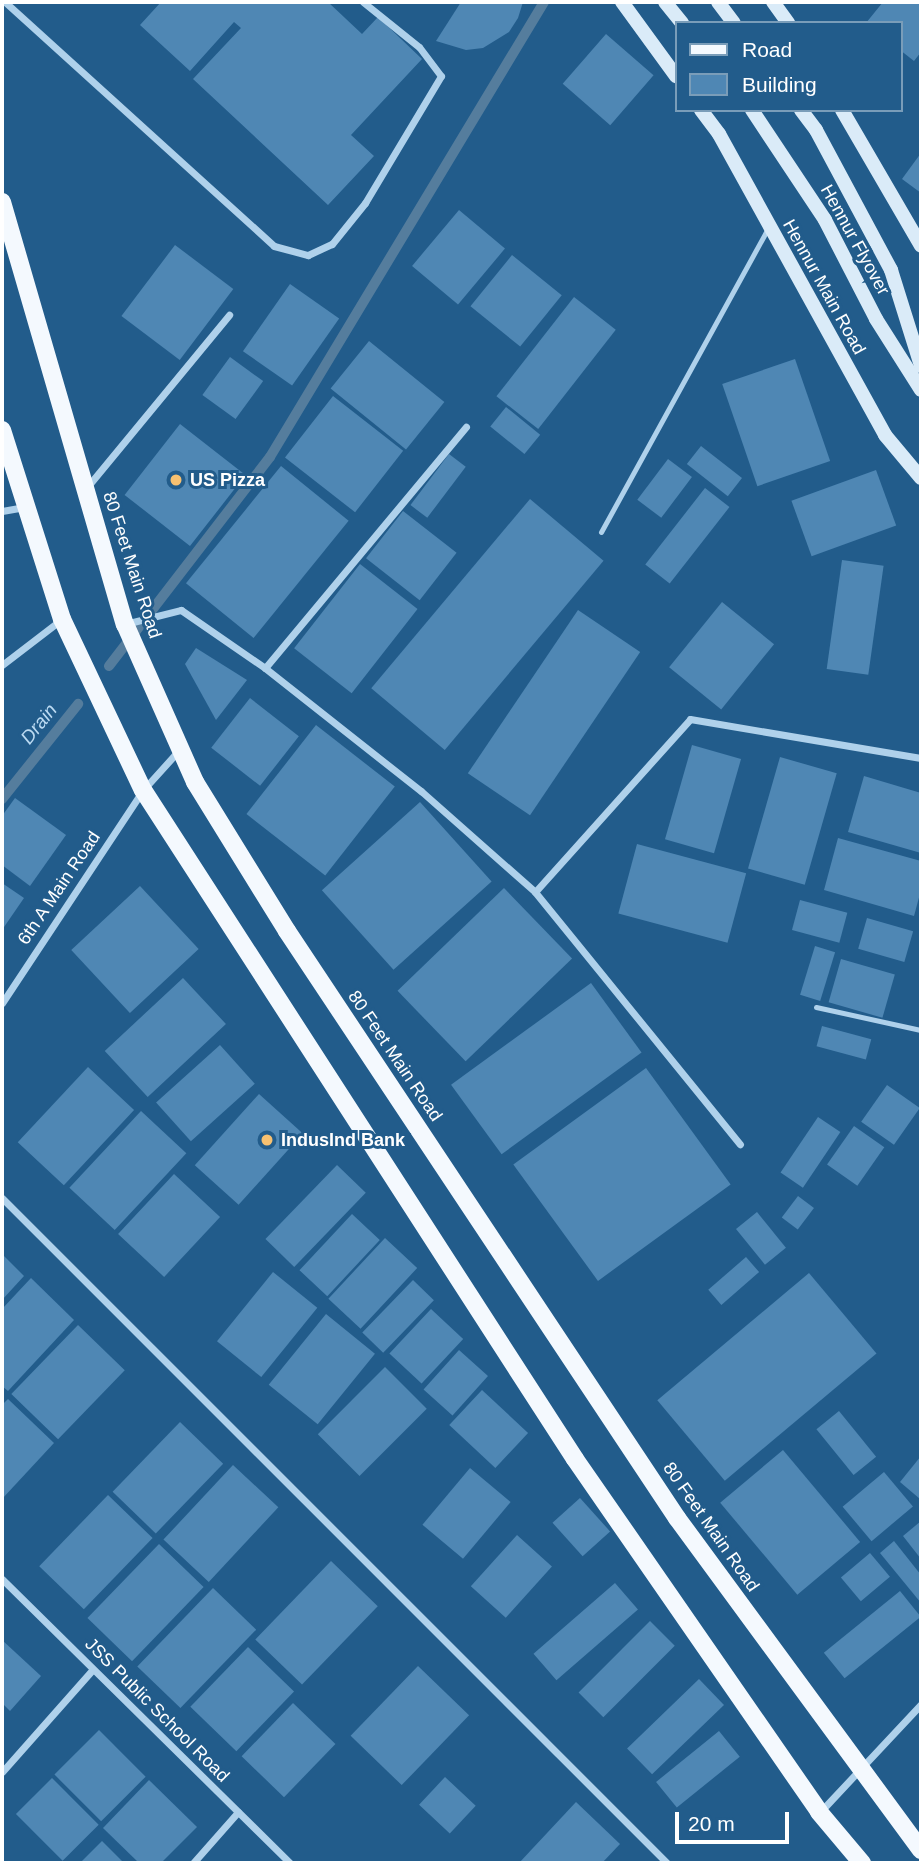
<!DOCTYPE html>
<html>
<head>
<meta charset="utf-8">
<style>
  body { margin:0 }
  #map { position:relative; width:923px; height:1865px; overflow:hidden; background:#225c8b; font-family:Arial,sans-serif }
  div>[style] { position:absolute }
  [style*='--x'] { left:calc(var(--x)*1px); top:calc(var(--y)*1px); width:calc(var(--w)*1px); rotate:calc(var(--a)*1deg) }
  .stream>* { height:10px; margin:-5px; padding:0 5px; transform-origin:5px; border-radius:5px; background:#557d9d }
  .building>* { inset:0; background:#4f87b4; transform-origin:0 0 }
  .service>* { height:5px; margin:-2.5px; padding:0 2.5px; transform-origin:2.5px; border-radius:2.5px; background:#afd1eb }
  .minor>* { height:7px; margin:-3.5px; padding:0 3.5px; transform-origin:3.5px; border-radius:3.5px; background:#afd1eb }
  .secondary>* { height:14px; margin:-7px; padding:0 7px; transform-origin:7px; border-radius:7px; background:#daebf8 }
  .primary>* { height:18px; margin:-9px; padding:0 9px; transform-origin:9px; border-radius:9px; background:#f4f9fe }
  .dots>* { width:19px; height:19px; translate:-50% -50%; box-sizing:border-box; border:4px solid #225c8b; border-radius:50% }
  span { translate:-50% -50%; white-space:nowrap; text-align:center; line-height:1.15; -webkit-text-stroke:6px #225c8b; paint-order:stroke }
  .street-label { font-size:18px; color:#fff }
  .poi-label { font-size:18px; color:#fff; font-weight:700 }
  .left { translate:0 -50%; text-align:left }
  .water-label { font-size:19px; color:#bbdaf2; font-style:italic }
  .frame { position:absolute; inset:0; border:4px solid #fff; pointer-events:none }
  .legend { position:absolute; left:675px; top:21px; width:228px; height:91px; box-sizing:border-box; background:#225c8b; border:2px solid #7a9db9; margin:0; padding:9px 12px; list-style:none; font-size:21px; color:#fff }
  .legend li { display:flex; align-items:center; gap:14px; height:35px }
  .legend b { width:35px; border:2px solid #7a9db9 }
  .scale { position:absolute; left:675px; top:1812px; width:114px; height:32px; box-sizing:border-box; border:4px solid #fff; border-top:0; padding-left:9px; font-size:21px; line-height:24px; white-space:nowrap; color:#fff; -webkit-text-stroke:5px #225c8b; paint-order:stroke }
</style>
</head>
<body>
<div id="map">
  <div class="stream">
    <i style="--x:109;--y:666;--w:264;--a:-52.4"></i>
    <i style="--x:270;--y:457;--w:531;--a:-58.94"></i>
    <i style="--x:2;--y:799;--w:122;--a:-51.3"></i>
  </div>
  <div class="building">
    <i style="clip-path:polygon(161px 2px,328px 2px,362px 34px,378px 17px,422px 59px,351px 135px,374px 156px,328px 205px,193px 79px,241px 28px,234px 22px,190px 71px,140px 25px)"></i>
    <i style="clip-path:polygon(461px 2px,523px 2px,518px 18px,509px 32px,483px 48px,466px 50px,436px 41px)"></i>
    <i style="clip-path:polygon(883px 2px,921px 2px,921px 52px,914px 61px,900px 50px,900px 23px,866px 23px)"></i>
    <i style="left:606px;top:34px;width:63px;height:66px;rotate:41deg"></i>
    <i style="clip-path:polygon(921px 153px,921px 193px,902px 179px)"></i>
    <i style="left:459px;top:210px;width:60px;height:73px;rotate:40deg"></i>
    <i style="left:175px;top:245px;width:73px;height:89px;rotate:37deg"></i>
    <i style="left:512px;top:255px;width:64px;height:66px;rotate:39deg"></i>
    <i style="left:290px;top:284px;width:60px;height:82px;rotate:35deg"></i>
    <i style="left:574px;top:297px;width:53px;height:126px;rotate:38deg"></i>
    <i style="left:369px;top:341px;width:97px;height:61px;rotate:39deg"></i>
    <i style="left:230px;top:357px;width:41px;height:47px;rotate:36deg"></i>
    <i style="left:795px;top:359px;width:108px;height:77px;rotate:71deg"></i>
    <i style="left:333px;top:396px;width:89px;height:78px;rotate:38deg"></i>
    <i style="left:506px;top:407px;width:44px;height:25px;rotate:39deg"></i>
    <i style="left:180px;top:424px;width:83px;height:90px;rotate:38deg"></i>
    <i style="left:701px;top:446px;width:52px;height:23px;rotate:38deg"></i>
    <i style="left:449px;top:454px;width:21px;height:64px;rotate:37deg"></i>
    <i style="left:668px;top:459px;width:30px;height:51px;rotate:37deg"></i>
    <i style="left:281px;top:466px;width:87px;height:151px;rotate:39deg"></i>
    <i style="left:876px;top:470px;width:59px;height:90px;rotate:70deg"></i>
    <i style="left:705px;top:488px;width:31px;height:97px;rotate:38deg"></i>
    <i style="left:530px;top:499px;width:96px;height:247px;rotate:40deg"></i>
    <i style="left:403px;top:511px;width:68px;height:60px;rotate:38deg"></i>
    <i style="left:842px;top:560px;width:42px;height:110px;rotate:8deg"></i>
    <i style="left:360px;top:564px;width:73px;height:107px;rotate:38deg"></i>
    <i style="left:722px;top:602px;width:67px;height:84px;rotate:39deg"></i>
    <i style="left:578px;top:610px;width:75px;height:197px;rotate:34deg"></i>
    <i style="clip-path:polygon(196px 648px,247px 680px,216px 720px,185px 664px)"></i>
    <i style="left:250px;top:698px;width:62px;height:63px;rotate:38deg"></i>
    <i style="left:316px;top:725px;width:100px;height:113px;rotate:38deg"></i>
    <i style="left:692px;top:745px;width:51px;height:98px;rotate:16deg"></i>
    <i style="left:780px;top:757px;width:59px;height:116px;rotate:16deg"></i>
    <i style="clip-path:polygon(864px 776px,921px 793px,921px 853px,848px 832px)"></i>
    <i style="clip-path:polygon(15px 798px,66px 835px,30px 886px,2px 865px,2px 816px)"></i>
    <i style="left:420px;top:802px;width:107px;height:132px;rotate:48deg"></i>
    <i style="clip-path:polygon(838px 838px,921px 861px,921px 890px,914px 916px,824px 890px)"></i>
    <i style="left:637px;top:844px;width:113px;height:72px;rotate:15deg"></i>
    <i style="clip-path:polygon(2px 883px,24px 898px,2px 930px)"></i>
    <i style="left:140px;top:886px;width:86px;height:94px;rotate:47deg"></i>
    <i style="left:504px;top:888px;width:98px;height:148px;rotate:46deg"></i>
    <i style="left:800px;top:900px;width:49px;height:31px;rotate:15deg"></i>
    <i style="left:867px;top:918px;width:48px;height:32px;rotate:16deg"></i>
    <i style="left:815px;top:946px;width:21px;height:51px;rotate:17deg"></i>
    <i style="left:841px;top:959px;width:56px;height:45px;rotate:16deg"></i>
    <i style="left:183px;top:978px;width:63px;height:107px;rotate:47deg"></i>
    <i style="left:591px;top:983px;width:86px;height:173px;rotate:54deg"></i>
    <i style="left:822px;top:1026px;width:51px;height:21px;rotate:15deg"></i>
    <i style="left:220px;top:1045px;width:52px;height:86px;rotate:48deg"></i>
    <i style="left:88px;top:1067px;width:63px;height:103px;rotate:43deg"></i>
    <i style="left:646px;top:1068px;width:144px;height:164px;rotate:54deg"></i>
    <i style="left:887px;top:1085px;width:40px;height:45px;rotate:35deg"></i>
    <i style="left:259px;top:1094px;width:59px;height:96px;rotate:42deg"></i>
    <i style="left:141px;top:1111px;width:62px;height:105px;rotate:43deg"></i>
    <i style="left:818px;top:1117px;width:27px;height:67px;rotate:34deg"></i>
    <i style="left:854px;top:1126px;width:37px;height:47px;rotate:35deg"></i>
    <i style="left:337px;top:1165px;width:40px;height:103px;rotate:44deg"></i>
    <i style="left:174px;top:1174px;width:63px;height:82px;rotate:43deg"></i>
    <i style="left:798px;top:1196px;width:20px;height:27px;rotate:37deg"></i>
    <i style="left:757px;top:1212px;width:46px;height:27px;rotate:51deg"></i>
    <i style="left:352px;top:1214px;width:38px;height:77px;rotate:43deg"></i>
    <i style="left:385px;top:1238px;width:44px;height:83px;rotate:43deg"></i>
    <i style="clip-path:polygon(2px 1254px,24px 1276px,2px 1300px)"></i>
    <i style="left:746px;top:1257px;width:20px;height:50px;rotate:49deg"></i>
    <i style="left:273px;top:1272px;width:57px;height:89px;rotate:39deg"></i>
    <i style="left:809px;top:1273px;width:105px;height:198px;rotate:50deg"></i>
    <i style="clip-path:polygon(31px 1278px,74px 1320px,8px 1391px,2px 1386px,2px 1309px)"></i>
    <i style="left:413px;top:1280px;width:29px;height:73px;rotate:44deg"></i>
    <i style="left:431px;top:1309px;width:44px;height:61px;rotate:43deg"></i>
    <i style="left:326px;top:1314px;width:63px;height:91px;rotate:39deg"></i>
    <i style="left:78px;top:1325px;width:65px;height:96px;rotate:44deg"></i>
    <i style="left:459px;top:1350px;width:39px;height:53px;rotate:42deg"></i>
    <i style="left:385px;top:1367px;width:59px;height:95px;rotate:45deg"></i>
    <i style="left:482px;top:1390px;width:63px;height:48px;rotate:43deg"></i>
    <i style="clip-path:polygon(8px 1399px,54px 1443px,2px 1499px,2px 1405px)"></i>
    <i style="left:839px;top:1411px;width:59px;height:29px;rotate:51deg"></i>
    <i style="left:180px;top:1422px;width:60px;height:97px;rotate:44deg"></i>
    <i style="left:783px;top:1450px;width:120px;height:82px;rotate:50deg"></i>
    <i style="clip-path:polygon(921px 1456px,921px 1497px,920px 1499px,900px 1482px)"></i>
    <i style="left:233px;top:1465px;width:62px;height:102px;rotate:43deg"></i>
    <i style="left:470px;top:1468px;width:53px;height:74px;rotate:40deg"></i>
    <i style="left:884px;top:1472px;width:45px;height:54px;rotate:50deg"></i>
    <i style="left:108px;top:1495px;width:62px;height:99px;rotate:44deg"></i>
    <i style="left:580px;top:1498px;width:45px;height:37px;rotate:48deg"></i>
    <i style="clip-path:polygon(921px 1521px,921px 1559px,903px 1536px)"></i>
    <i style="left:517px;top:1535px;width:47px;height:69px;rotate:42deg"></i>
    <i style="clip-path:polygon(894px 1541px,921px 1575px,921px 1603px,880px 1553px)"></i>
    <i style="left:159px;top:1544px;width:62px;height:103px;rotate:44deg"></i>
    <i style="left:870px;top:1553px;width:31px;height:38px;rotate:50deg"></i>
    <i style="left:331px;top:1561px;width:65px;height:109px;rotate:44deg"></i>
    <i style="left:615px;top:1583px;width:35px;height:108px;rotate:49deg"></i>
    <i style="left:213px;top:1588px;width:60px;height:109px;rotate:44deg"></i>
    <i style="left:900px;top:1591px;width:33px;height:98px;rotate:51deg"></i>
    <i style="left:650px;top:1621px;width:35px;height:101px;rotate:45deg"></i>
    <i style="clip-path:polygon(2px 1640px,41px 1676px,10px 1711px,2px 1703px)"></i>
    <i style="left:248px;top:1647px;width:64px;height:83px;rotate:44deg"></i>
    <i style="left:418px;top:1666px;width:71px;height:97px;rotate:44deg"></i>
    <i style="left:699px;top:1679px;width:36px;height:100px;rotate:46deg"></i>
    <i style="left:293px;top:1703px;width:59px;height:74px;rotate:44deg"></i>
    <i style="left:99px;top:1730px;width:66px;height:63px;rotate:45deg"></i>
    <i style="left:719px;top:1731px;width:33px;height:81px;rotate:51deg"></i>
    <i style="left:445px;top:1777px;width:42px;height:38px;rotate:43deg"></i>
    <i style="left:52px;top:1778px;width:66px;height:51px;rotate:45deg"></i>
    <i style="clip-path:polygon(149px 1780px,197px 1827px,161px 1863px,139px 1863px,103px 1828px)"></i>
    <i style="clip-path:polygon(576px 1802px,620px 1844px,602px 1863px,519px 1863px)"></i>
    <i style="clip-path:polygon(102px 1841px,124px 1863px,80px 1863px)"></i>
  </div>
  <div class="service">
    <i style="--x:601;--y:532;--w:347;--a:-61.2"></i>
    <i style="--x:816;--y:1007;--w:107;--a:12.4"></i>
  </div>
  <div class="minor">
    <i style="--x:5;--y:2;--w:363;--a:42.2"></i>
    <i style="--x:274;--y:246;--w:35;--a:15"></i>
    <i style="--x:308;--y:255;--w:26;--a:-25"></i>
    <i style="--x:332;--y:244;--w:53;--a:-51.2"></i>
    <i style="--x:365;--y:203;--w:148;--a:-59.1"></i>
    <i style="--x:441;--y:76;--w:36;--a:-127"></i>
    <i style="--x:419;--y:47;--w:72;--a:-141.2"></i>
    <i style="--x:88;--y:486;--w:222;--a:-50.5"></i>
    <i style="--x:2;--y:511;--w:23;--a:-10"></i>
    <i style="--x:125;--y:624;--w:58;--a:-14"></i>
    <i style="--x:181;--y:610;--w:102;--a:34.6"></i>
    <i style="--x:265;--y:668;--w:199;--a:38.3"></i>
    <i style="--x:421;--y:791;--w:152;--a:41.5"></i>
    <i style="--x:535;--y:892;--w:325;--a:50.9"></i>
    <i style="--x:2;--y:665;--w:76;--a:-37.5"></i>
    <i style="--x:265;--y:668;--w:314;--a:-50.2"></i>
    <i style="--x:535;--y:892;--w:232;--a:-48.1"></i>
    <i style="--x:690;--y:719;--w:234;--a:9.6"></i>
    <i style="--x:2;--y:1003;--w:255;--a:-56.5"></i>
    <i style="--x:143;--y:790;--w:55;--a:-47.9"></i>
    <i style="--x:2;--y:1198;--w:940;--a:45"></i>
    <i style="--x:2;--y:1579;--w:404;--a:44.6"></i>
    <i style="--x:2;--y:1772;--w:137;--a:-48.5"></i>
    <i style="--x:821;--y:1811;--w:146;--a:-46.9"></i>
    <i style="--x:193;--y:1863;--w:68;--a:-48.6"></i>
  </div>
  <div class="secondary">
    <i style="--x:622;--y:2;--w:92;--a:53.9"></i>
    <i style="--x:665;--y:2;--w:27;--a:51"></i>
    <i style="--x:718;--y:2;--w:26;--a:53"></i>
    <i style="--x:773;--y:2;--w:26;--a:54"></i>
    <i style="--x:701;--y:110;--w:30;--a:53"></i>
    <i style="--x:719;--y:134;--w:344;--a:61.1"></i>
    <i style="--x:885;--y:435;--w:56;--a:50.1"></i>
    <i style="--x:752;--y:110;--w:132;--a:56.4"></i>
    <i style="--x:825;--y:220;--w:111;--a:62.7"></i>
    <i style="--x:876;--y:319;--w:84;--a:57.6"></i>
    <i style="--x:801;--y:110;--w:25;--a:53"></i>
    <i style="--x:816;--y:130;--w:159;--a:61.8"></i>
    <i style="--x:891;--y:270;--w:101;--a:72.6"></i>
    <i style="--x:842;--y:110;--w:157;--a:59.8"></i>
  </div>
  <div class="primary">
    <i style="--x:2;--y:202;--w:440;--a:73.8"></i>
    <i style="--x:125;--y:624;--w:173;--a:66.1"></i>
    <i style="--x:195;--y:782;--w:175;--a:58.3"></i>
    <i style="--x:287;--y:931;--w:705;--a:56.4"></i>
    <i style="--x:677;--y:1518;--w:412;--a:53.7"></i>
    <i style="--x:2;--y:430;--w:198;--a:72.4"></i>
    <i style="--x:62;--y:619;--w:189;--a:64.7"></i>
    <i style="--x:143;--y:790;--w:796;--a:57.15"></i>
    <i style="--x:575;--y:1459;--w:429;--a:55.3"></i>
    <i style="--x:819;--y:1812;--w:67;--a:49.9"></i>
  </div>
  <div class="dots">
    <i style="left:176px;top:480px;background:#f7c171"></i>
    <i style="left:267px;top:1140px;background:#f7c171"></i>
  </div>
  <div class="street-label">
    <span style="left:855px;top:240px;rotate:61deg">Hennur Flyover</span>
    <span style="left:824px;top:287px;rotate:61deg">Hennur Main Road</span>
    <span style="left:132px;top:565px;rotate:72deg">80 Feet Main Road</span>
    <span style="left:59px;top:888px;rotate:-56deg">6th A Main Road</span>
    <span style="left:395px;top:1056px;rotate:56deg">80 Feet Main Road</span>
    <span style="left:711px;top:1527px;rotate:55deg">80 Feet Main Road</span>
    <span style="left:157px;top:1710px;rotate:45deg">JSS Public School Road</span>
  </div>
  <div class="poi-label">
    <span class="left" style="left:190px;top:480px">US Pizza</span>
    <span class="left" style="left:281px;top:1140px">IndusInd Bank</span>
  </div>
  <div class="water-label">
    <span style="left:39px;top:724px;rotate:-51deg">Drain</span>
  </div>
  <div class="frame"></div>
  <ul class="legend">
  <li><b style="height:9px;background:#f4f9fe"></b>Road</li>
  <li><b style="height:19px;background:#4f87b4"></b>Building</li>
  </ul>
  <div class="scale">20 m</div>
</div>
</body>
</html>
